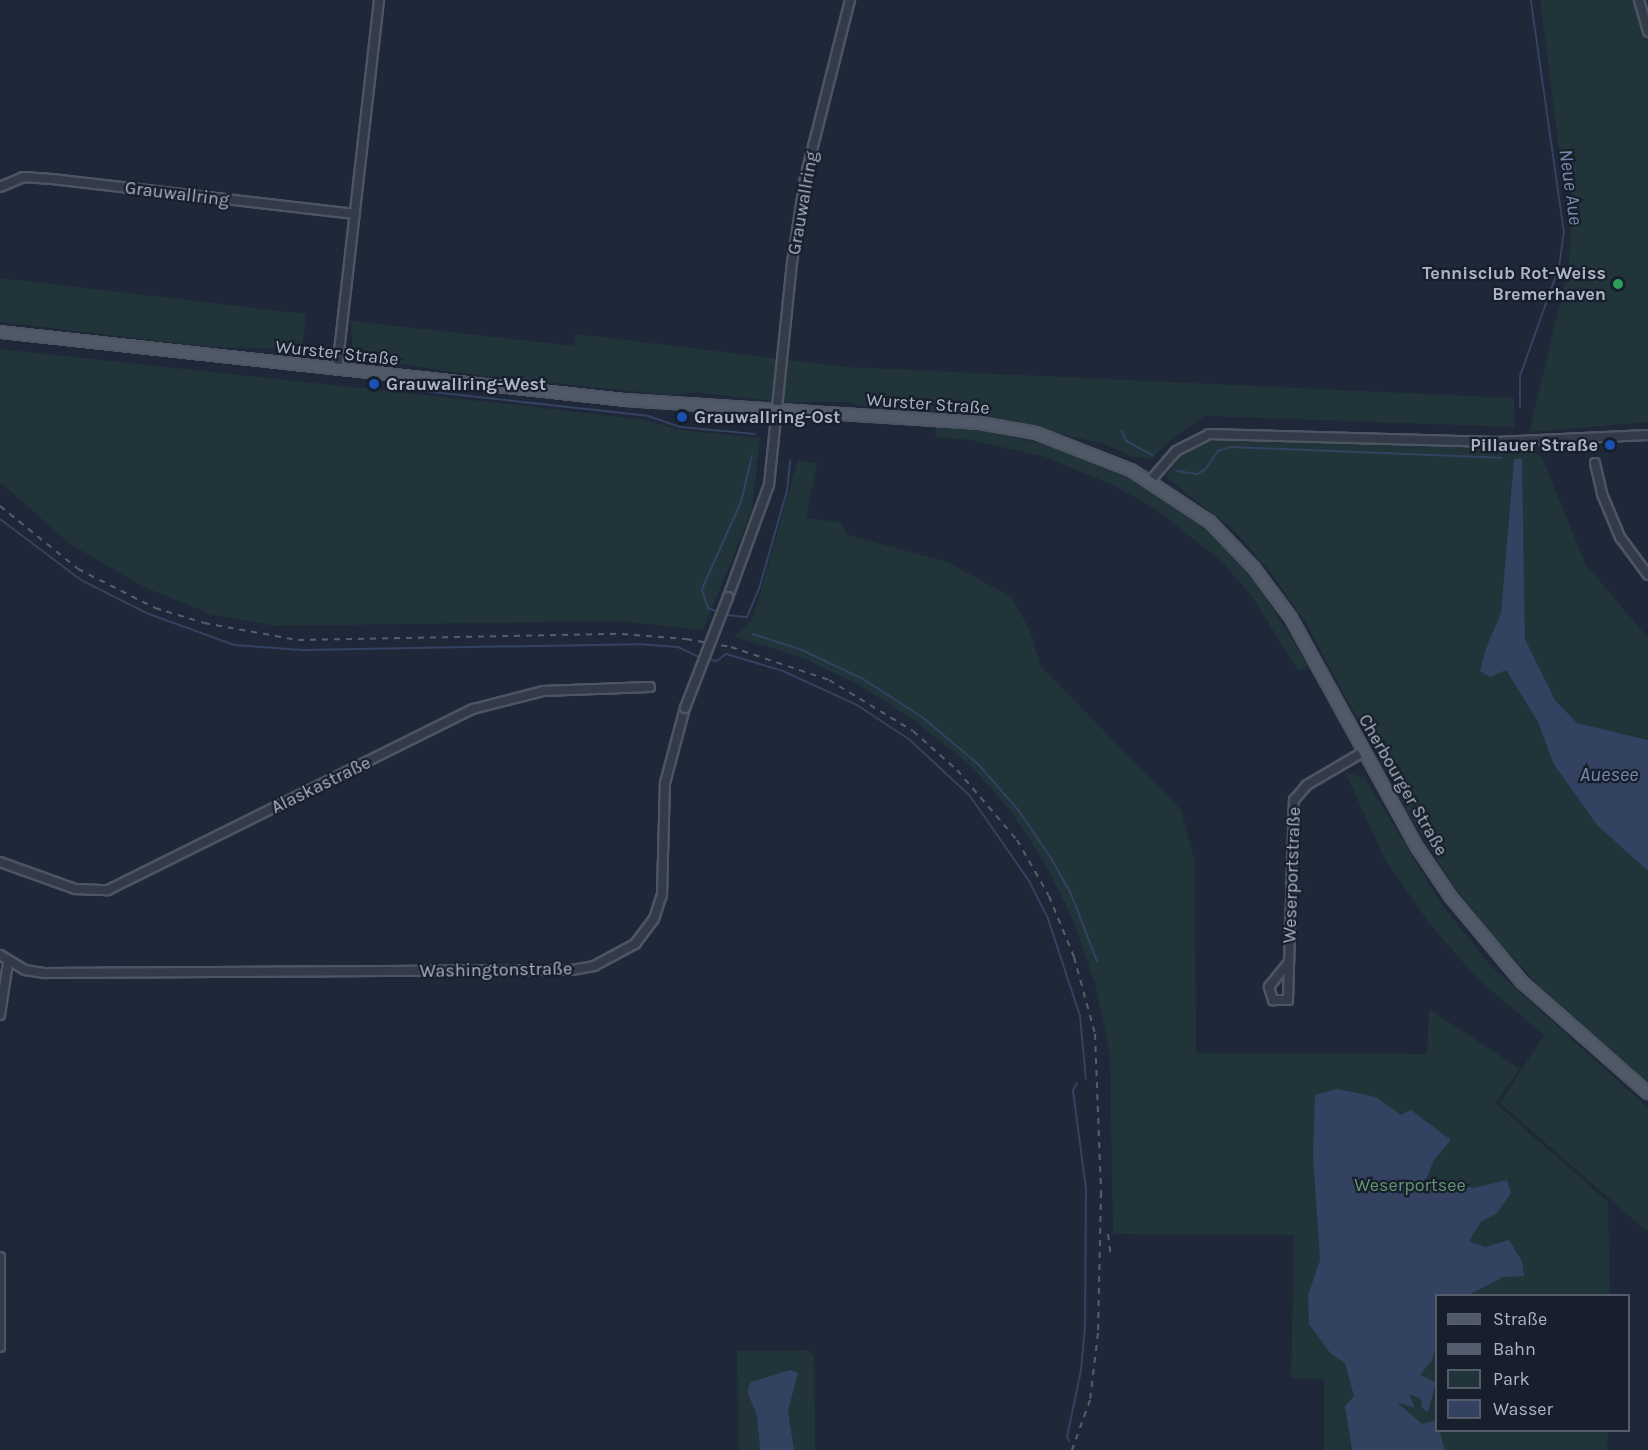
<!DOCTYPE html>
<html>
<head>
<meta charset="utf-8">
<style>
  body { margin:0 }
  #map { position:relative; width:1648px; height:1450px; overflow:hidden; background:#1f2838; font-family:Karla,sans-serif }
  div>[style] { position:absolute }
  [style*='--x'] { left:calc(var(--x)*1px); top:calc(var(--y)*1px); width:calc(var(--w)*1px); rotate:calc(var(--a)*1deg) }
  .green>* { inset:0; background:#213439 }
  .water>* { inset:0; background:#324260 }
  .stream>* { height:2px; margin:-1px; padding:0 1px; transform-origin:1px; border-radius:1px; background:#324260 }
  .roads { filter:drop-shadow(2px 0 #4d5563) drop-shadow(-2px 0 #4d5563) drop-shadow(0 2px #4d5563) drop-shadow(0 -2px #4d5563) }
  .minor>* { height:8px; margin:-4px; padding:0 4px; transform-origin:4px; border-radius:4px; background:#333a48 }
  .major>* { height:10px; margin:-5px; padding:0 5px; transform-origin:5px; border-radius:5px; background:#505968 }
  .rail>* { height:2px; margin-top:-1px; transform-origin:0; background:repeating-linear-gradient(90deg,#545e6f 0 6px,transparent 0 12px) }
  .bridges { filter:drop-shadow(2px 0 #4d5563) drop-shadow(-2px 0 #4d5563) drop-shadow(0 2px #4d5563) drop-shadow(0 -2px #4d5563) }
  .minor-bridge>* { height:8px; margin:-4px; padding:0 4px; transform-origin:4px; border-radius:4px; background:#333a48 }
  .dots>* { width:16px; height:16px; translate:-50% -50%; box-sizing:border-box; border:3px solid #181f2c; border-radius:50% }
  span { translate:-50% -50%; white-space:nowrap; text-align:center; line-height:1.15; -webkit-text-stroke:4.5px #181f2c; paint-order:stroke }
  .street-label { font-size:18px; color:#adb5c5 }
  .poi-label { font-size:18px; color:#adb5c5; font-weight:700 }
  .right { translate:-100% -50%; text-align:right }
  .left { translate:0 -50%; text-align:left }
  .park-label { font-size:18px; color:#649673 }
  .water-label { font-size:20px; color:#7489ae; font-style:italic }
  .legend { position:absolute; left:1435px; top:1294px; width:195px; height:138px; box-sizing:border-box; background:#181f2c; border:2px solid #545b69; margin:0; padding:8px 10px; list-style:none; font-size:18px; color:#adb5c5 }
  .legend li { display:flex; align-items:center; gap:12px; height:30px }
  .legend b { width:30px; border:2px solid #545b69 }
</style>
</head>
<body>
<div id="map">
  <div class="green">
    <i style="clip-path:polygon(1540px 0,1648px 0,1648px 422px,1529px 432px,1569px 267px,1572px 201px,1571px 173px,1562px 174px)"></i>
    <i style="clip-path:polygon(0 278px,306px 314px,302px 349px,210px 347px,0 322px)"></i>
    <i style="clip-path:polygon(351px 321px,574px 346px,576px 334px,847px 367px,1514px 398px,1514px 427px,1205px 416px,1170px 440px,1152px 459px,1134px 457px,1103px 444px,1006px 420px,885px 412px,847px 402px,781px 402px,695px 392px,669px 395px,459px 373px,363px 358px,353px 350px)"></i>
    <i style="clip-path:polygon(0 349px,526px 406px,645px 420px,680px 430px,760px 438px,752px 510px,703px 630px,620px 621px,275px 626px,210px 614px,144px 587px,70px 544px,0 482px)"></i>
    <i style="clip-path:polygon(936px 426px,978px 429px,1060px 448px,1100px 462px,1172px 503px,1211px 533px,1260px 588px,1308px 665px,1298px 671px,1252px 596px,1221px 561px,1153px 507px,1113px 485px,1045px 457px,971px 440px,935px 437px)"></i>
    <i style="clip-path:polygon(1232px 436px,1529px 448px,1542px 458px,1586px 565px,1648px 638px,1648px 740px,1577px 723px,1555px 700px,1533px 661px,1525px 639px,1522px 459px,1514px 459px,1501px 613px,1486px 648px,1506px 670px,1538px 722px,1553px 763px,1597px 825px,1648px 871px,1648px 1084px,1565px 1013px,1500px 944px,1453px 885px,1411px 818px,1306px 623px,1272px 574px,1234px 530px,1166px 477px,1182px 454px,1196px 444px)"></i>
    <i style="clip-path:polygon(798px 460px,817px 463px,806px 518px,839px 522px,848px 535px,947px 562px,1012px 597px,1030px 631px,1040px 665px,1181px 810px,1195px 862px,1196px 1053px,1427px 1054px,1429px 1009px,1520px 1069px,1495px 1103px,1608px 1202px,1610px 1295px,1436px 1296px,1436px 1430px,1608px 1431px,1607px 1450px,1324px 1450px,1324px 1379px,1291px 1378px,1294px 1235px,1113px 1234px,1110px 1055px,1095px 983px,1074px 922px,1046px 865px,1013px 814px,972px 767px,915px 721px,859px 685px,800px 657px,735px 637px,753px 618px)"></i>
    <i style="clip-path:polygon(1345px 772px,1365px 778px,1442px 905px,1492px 967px,1648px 1108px,1648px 1232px,1500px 1103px,1544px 1035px,1477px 978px,1429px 923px,1385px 859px)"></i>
    <i style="clip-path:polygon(809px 1350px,814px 1356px,815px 1450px,794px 1450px,788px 1411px,792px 1394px,747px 1391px,757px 1416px,760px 1450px,739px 1450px,737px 1351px)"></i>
  </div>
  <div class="water">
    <i style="clip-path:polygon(1514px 459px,1522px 459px,1525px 639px,1555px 700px,1577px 723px,1648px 740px,1648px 871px,1597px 825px,1553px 763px,1538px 722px,1506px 670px,1490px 677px,1480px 671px,1486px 648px,1501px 613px)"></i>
    <i style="clip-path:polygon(1337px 1089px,1376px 1097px,1401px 1115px,1411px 1110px,1451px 1140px,1434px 1160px,1423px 1187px,1458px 1184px,1473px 1188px,1507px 1180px,1511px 1193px,1496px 1214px,1481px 1222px,1469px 1241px,1485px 1247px,1509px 1240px,1522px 1261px,1524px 1276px,1503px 1277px,1469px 1295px,1436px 1296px,1436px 1347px,1432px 1360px,1420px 1375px,1436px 1382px,1428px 1412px,1422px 1408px,1421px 1399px,1409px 1394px,1415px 1408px,1397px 1402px,1422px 1424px,1436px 1420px,1445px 1450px,1352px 1450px,1345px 1406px,1354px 1396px,1345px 1363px,1331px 1354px,1309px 1324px,1308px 1295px,1320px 1260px,1313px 1156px,1315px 1095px)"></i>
    <i style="clip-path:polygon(790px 1370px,798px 1373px,788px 1411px,794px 1450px,760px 1450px,757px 1416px,747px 1391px,751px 1382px)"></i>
  </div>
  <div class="stream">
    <i style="--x:405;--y:389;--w:244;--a:6.3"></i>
    <i style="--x:648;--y:416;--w:34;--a:19"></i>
    <i style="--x:680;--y:427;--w:75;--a:5.3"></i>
    <i style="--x:1520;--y:407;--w:31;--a:-90"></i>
    <i style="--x:1520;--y:376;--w:116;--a:-70.3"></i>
    <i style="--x:1559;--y:267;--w:34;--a:-82"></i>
    <i style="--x:1564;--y:233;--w:235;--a:-98.1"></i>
    <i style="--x:1122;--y:431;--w:11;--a:68"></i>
    <i style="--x:1126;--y:441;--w:30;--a:28"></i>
    <i style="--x:1177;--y:471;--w:20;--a:9"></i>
    <i style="--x:1197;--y:474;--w:9;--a:-27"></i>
    <i style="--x:1205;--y:470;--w:23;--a:-56"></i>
    <i style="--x:1218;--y:451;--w:14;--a:-17"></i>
    <i style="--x:1231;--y:447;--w:270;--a:2.3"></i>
    <i style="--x:0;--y:519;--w:101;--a:37"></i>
    <i style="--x:81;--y:580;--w:76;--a:26.6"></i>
    <i style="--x:149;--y:614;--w:90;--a:20"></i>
    <i style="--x:234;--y:645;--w:68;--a:4.2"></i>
    <i style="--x:302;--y:650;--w:336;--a:-1"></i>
    <i style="--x:638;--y:644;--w:40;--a:4.3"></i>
    <i style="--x:678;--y:647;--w:25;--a:26"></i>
    <i style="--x:720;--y:613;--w:13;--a:-157"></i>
    <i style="--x:708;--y:608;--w:20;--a:-108"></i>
    <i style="--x:702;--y:589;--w:95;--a:-65.9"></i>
    <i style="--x:741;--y:502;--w:47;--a:-76.6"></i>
    <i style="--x:725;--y:615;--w:22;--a:5"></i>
    <i style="--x:747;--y:617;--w:30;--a:-67"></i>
    <i style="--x:759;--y:589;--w:102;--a:-74.1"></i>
    <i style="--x:787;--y:491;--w:31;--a:-84"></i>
    <i style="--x:753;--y:634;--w:52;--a:18.1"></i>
    <i style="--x:802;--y:650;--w:68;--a:25.4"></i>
    <i style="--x:863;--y:679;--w:70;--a:32.8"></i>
    <i style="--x:922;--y:717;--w:73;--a:40"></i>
    <i style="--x:978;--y:764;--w:62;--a:48.9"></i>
    <i style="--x:1019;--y:811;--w:57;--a:55.8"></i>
    <i style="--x:1051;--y:858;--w:41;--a:60.9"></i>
    <i style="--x:1071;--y:894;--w:72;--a:68.8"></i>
    <i style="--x:707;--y:659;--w:10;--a:11"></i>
    <i style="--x:717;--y:661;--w:11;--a:-38"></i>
    <i style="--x:726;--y:654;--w:59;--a:16.6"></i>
    <i style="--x:783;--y:671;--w:81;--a:24.7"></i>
    <i style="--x:857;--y:705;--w:64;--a:33.4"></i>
    <i style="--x:910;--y:740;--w:82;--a:43"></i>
    <i style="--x:970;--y:796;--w:103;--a:55.2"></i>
    <i style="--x:1029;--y:881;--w:39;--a:63"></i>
    <i style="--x:1047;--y:916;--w:105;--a:71.7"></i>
    <i style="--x:1080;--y:1016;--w:63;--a:84.6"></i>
    <i style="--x:1069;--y:1441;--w:4;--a:-117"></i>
    <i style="--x:1067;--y:1437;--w:68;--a:-78.2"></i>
    <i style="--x:1081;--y:1370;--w:43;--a:-84.7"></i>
    <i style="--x:1085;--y:1327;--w:138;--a:-89.6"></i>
    <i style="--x:1086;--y:1189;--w:100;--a:-97.5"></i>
    <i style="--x:1073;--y:1090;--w:8;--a:-60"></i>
  </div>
  <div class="roads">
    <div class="minor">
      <i style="--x:1639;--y:0;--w:33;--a:74"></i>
      <i style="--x:0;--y:187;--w:25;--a:-23"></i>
      <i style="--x:23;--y:177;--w:29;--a:4"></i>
      <i style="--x:52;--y:179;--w:305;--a:6.6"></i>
      <i style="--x:337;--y:369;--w:371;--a:-83.5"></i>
      <i style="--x:1595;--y:463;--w:32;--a:77"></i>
      <i style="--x:1602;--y:494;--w:47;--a:67.3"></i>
      <i style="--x:1620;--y:537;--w:47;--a:53.6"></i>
      <i style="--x:1150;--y:481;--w:40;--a:-49"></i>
      <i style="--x:1176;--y:451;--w:37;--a:-27"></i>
      <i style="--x:1209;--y:434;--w:287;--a:1.6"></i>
      <i style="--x:1496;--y:442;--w:152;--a:-2.6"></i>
      <i style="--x:728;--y:597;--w:119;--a:-69.9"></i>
      <i style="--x:769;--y:485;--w:223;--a:-84.1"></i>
      <i style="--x:792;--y:263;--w:86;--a:-81.3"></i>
      <i style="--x:805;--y:178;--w:184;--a:-75.8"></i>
      <i style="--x:0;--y:862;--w:80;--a:19.8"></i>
      <i style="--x:75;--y:889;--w:33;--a:2"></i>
      <i style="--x:108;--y:890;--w:407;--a:-26.4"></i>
      <i style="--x:473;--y:709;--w:72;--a:-14.4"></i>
      <i style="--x:543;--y:691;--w:107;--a:-2.1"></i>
      <i style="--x:0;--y:955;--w:29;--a:31"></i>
      <i style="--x:25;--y:970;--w:20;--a:9"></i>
      <i style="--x:45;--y:973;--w:527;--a:-0.33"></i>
      <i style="--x:572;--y:970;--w:22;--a:-10"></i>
      <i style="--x:594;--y:966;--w:47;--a:-28.2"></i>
      <i style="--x:635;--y:944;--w:31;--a:-53"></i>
      <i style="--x:654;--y:919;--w:25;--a:-72"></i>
      <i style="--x:662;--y:895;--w:112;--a:-88.5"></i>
      <i style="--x:665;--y:783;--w:78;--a:-75.1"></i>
      <i style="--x:1289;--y:962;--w:32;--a:129"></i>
      <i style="--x:1269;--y:987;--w:14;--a:73"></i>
      <i style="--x:1273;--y:1000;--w:15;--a:0"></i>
      <i style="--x:1288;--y:1000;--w:200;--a:-88.3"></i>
      <i style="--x:1294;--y:800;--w:20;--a:-49"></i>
      <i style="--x:1307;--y:785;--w:65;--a:-30.5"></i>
      <i style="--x:0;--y:1015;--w:53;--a:-81.3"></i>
      <i style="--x:0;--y:1257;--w:90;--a:90"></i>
    </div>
    <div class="major">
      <i style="--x:0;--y:332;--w:629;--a:6.21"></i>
      <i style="--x:625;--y:400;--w:356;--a:3.7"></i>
      <i style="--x:980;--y:423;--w:57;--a:10.1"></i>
      <i style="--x:1036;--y:433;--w:102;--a:21.3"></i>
      <i style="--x:1131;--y:470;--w:95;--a:33.4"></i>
      <i style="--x:1210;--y:522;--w:64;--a:46.3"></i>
      <i style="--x:1254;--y:568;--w:62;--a:53.5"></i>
      <i style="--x:1291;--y:618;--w:261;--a:61.2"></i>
      <i style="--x:1417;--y:847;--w:59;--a:56"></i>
      <i style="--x:1450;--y:896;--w:112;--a:50.1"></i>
      <i style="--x:1522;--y:982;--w:168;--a:41.4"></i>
    </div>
  </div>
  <div class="rail">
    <i style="--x:0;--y:506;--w:100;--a:38.9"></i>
    <i style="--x:78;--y:569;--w:86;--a:26.9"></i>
    <i style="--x:155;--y:608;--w:51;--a:17"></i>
    <i style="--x:204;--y:623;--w:96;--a:10.3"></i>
    <i style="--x:298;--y:640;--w:324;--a:-1.1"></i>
    <i style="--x:622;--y:634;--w:64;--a:4.5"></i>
    <i style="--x:686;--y:639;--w:46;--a:10.1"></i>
    <i style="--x:731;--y:647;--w:103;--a:18.6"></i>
    <i style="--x:829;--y:680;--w:98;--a:31.3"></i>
    <i style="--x:913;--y:731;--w:59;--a:41.6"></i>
    <i style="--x:957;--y:770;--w:92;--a:49.4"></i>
    <i style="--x:1017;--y:840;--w:64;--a:60.3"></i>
    <i style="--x:1049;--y:896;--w:66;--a:67.7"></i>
    <i style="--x:1074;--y:957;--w:80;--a:74.7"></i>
    <i style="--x:1095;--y:1034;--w:158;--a:87.8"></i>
    <i style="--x:1101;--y:1192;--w:141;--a:91.2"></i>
    <i style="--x:1098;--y:1333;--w:67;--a:96.8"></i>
    <i style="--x:1090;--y:1400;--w:53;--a:109.8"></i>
    <i style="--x:1108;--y:1234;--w:24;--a:83"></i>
  </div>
  <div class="bridges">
    <div class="minor-bridge">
      <i style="--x:685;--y:708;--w:119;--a:-68.8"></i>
    </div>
  </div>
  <div class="dots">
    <i style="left:1618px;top:284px;background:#2e9e5b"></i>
    <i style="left:374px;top:384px;background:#1a4fb4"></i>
    <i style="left:682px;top:417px;background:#1a4fb4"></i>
    <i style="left:1610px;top:445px;background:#1a4fb4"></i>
  </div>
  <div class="street-label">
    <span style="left:177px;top:194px;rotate:7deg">Grauwallring</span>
    <span style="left:803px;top:203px;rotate:-80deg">Grauwallring</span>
    <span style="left:337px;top:353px;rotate:6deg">Wurster Straße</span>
    <span style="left:928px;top:404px;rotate:4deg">Wurster Straße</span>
    <span style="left:321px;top:785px;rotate:-26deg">Alaskastraße</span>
    <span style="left:1403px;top:785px;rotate:60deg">Cherbourger Straße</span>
    <span style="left:1292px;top:875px;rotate:-88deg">Weserportstraße</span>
    <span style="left:496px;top:970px;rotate:-1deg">Washingtonstraße</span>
  </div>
  <div class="poi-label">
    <span class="right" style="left:1606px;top:284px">Tennisclub Rot-Weiss<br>Bremerhaven</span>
    <span class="left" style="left:386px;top:384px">Grauwallring-West</span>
    <span class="left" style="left:694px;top:417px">Grauwallring-Ost</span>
    <span class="right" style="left:1598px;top:445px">Pillauer Straße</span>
  </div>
  <div class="park-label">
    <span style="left:1410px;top:1185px">Weserportsee</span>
  </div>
  <div class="water-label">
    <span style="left:1571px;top:187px;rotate:82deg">Neue Aue</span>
    <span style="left:1609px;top:774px">Auesee</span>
  </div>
  <ul class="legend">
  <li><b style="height:8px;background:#505968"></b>Straße</li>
  <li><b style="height:8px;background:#545e6f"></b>Bahn</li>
  <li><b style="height:16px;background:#213439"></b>Park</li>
  <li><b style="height:16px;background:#324260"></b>Wasser</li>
  </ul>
</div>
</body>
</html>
